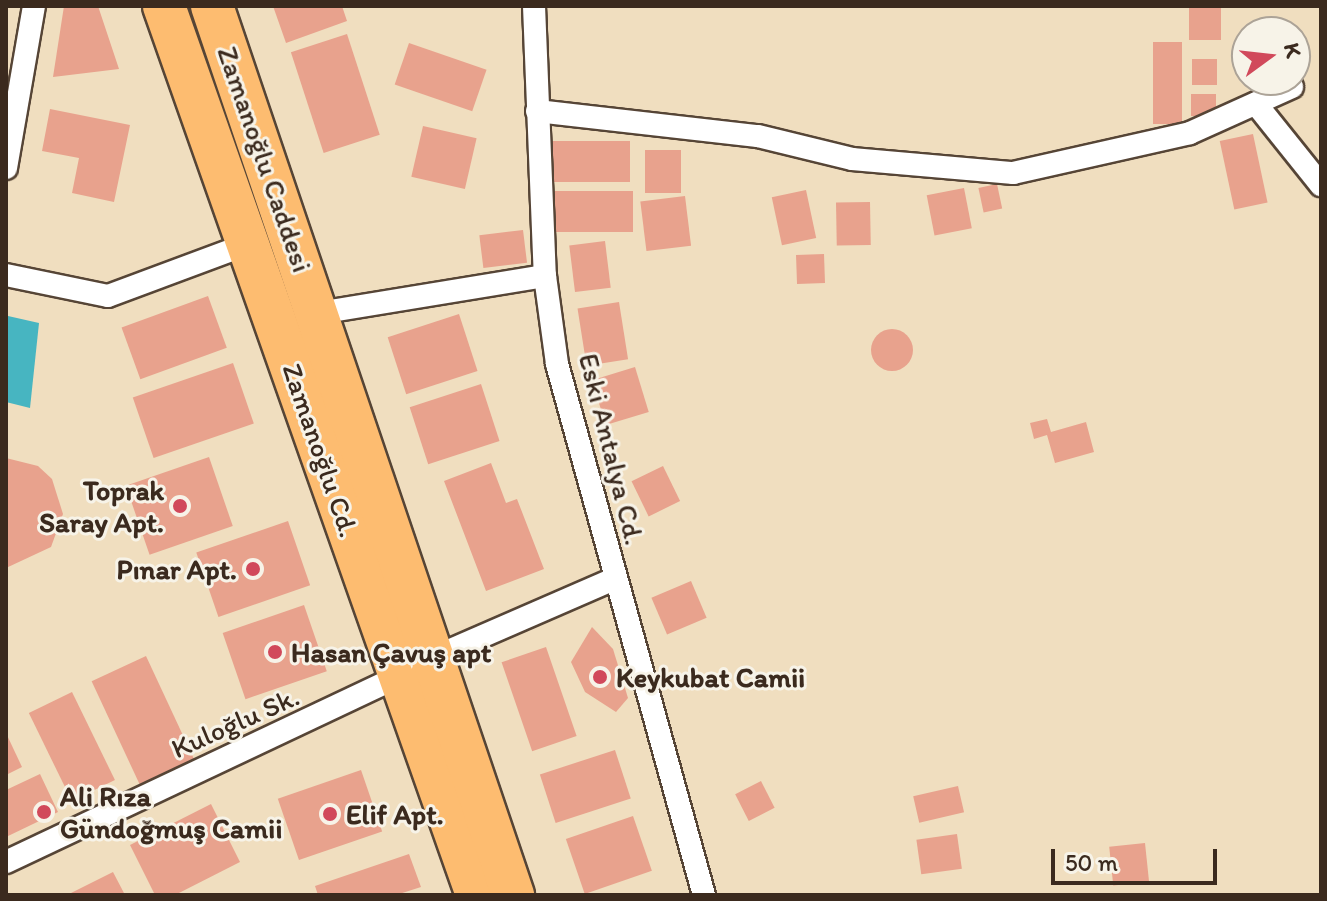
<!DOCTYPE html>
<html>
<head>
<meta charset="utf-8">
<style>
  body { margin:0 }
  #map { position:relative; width:1327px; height:901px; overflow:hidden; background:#f0debf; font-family:Itim,sans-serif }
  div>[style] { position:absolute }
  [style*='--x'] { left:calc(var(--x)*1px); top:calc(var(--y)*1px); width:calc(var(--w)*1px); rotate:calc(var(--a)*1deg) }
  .water>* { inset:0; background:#47b5c1 }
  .building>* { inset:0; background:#e8a28d; transform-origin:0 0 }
  .round { border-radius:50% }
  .roads { filter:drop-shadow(2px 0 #564536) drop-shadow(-2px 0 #564536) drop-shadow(0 2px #564536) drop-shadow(0 -2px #564536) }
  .street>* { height:22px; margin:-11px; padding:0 11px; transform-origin:11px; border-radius:11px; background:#fff }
  .highway>* { height:42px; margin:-21px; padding:0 21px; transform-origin:21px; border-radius:21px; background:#fdbc70 }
  .dots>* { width:22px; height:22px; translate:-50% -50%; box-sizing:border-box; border:4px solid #f7f3e8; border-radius:50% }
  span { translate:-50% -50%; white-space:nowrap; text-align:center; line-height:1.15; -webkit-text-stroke:6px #f7f3e8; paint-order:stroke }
  .street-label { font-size:28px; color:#3b2a1e }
  .poi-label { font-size:28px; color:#3b2a1e; font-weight:700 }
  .right { translate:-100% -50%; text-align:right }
  .left { translate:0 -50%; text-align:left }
  .frame { position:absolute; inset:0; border:8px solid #3b2a1e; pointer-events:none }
  .north { position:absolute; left:1231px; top:16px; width:80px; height:80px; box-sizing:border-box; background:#f7f3e8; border:2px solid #aca397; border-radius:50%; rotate:75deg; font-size:22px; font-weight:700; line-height:32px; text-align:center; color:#3b2a1e }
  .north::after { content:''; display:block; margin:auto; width:28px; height:36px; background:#d1495b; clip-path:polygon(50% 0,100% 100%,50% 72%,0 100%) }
  .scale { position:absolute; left:1051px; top:849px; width:166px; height:36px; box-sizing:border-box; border:4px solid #3b2a1e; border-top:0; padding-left:10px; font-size:24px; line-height:28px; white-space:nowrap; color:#3b2a1e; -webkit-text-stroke:6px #f7f3e8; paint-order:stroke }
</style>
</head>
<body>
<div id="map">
  <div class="water">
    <i style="clip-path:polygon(8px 316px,39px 323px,30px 408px,6px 402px)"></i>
  </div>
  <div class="building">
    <i style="clip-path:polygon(64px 6px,98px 6px,119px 69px,53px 77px)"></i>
    <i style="clip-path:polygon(273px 6px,342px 6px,347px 21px,286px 43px)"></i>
    <i style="left:1189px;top:6px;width:32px;height:34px"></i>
    <i style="left:347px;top:34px;width:106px;height:59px;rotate:72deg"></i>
    <i style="left:1153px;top:42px;width:29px;height:82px"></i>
    <i style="left:409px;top:43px;width:82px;height:44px;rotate:19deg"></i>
    <i style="left:1192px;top:59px;width:25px;height:26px"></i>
    <i style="left:1191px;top:94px;width:25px;height:22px"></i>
    <i style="clip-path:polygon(50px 109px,130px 125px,114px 202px,72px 193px,79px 158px,42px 151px)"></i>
    <i style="left:423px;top:126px;width:55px;height:52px;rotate:13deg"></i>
    <i style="left:1253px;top:134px;width:70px;height:34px;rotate:78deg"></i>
    <i style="left:550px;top:141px;width:80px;height:41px"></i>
    <i style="left:645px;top:150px;width:36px;height:43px"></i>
    <i style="left:997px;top:184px;width:25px;height:19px;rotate:78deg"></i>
    <i style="left:964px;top:188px;width:41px;height:38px;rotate:79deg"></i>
    <i style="left:806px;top:190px;width:49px;height:35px;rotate:78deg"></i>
    <i style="left:633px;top:191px;width:41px;height:80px;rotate:90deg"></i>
    <i style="left:685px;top:196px;width:50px;height:45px;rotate:83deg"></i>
    <i style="left:870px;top:202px;width:43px;height:34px;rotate:89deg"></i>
    <i style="left:523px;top:230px;width:33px;height:44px;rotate:83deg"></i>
    <i style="left:605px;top:241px;width:47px;height:36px;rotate:83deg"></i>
    <i style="left:824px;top:254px;width:29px;height:28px;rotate:88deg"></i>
    <i style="left:208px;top:296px;width:55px;height:92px;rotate:70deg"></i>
    <i style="left:619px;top:302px;width:58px;height:42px;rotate:81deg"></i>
    <i style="left:459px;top:314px;width:60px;height:75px;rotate:72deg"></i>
    <i class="round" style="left:871px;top:329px;width:42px;height:42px"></i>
    <i style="left:233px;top:363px;width:64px;height:106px;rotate:71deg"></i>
    <i style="left:635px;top:367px;width:47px;height:45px;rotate:73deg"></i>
    <i style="left:481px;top:384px;width:60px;height:75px;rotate:72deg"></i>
    <i style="clip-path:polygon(1047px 419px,1051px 432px,1086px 422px,1094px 452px,1055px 463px,1047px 435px,1034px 439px,1030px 423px)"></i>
    <i style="left:209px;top:457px;width:73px;height:88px;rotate:71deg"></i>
    <i style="clip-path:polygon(6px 458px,38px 466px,52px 479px,63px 514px,51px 547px,6px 568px)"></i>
    <i style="clip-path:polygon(491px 463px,506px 503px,517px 499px,544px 569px,486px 591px,444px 481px)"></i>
    <i style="left:663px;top:466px;width:39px;height:35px;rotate:64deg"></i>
    <i style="left:288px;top:521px;width:68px;height:97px;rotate:71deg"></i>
    <i style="left:691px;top:581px;width:40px;height:43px;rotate:67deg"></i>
    <i style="left:304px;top:605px;width:70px;height:86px;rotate:71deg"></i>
    <i style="clip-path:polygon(592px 627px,613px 649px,628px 698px,616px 712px,585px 692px,571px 662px)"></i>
    <i style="left:546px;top:647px;width:94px;height:47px;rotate:71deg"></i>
    <i style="left:146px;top:656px;width:116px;height:60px;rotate:65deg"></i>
    <i style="left:72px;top:692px;width:98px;height:48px;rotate:64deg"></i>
    <i style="clip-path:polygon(6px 733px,22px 767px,6px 775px)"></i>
    <i style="left:615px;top:750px;width:51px;height:79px;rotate:72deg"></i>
    <i style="left:361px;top:770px;width:65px;height:88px;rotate:71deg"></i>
    <i style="clip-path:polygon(40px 774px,58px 812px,6px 837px,6px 790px)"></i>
    <i style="left:761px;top:781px;width:30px;height:29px;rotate:63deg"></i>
    <i style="left:958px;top:786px;width:27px;height:46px;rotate:77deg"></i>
    <i style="clip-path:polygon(211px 804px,240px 862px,175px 895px,155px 895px,130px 845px)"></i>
    <i style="left:633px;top:816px;width:58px;height:71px;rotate:71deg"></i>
    <i style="left:957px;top:834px;width:35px;height:41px;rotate:82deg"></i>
    <i style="left:1145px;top:843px;width:39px;height:36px;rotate:84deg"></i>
    <i style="clip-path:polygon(409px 854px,421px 887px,396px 895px,318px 895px,315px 886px)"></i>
    <i style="clip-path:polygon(113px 872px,125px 895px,67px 895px)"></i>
  </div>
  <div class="roads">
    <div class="street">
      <i style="--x:534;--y:6;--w:270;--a:87.7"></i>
      <i style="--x:545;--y:276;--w:89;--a:82.2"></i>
      <i style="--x:557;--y:364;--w:551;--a:74.53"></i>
      <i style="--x:1256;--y:104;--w:104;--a:51.3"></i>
      <i style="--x:537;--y:111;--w:222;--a:6.5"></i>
      <i style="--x:758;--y:136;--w:97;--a:13.7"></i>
      <i style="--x:852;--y:159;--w:162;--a:5"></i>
      <i style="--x:1013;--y:173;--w:181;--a:-12.7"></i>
      <i style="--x:1190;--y:133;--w:112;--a:-24.3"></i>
      <i style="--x:6;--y:168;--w:164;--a:-80.2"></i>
      <i style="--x:6;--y:275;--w:104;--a:11.6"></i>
      <i style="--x:108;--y:296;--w:149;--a:-20.4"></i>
      <i style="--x:318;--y:313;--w:230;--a:-9.3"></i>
      <i style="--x:437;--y:656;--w:193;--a:-23.5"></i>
      <i style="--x:6;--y:862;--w:436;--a:-25.3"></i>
    </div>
    <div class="highway">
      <i style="--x:164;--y:6;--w:942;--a:70.6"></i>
      <i style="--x:212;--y:6;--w:939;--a:71.29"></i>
    </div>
  </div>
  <div class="dots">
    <i style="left:180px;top:506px;background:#d1495b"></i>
    <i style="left:253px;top:569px;background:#d1495b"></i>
    <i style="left:275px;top:652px;background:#d1495b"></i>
    <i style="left:600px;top:677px;background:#d1495b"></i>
    <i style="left:44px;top:812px;background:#d1495b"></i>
    <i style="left:330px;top:814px;background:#d1495b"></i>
  </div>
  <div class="street-label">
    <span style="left:265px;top:159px;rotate:71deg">Zamanoğlu Caddesi</span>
    <span style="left:612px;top:449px;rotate:76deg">Eski Antalya Cd.</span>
    <span style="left:321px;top:450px;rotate:71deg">Zamanoğlu Cd.</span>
    <span style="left:235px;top:722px;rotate:-24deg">Kuloğlu Sk.</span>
  </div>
  <div class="poi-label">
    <span class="right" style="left:164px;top:506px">Toprak<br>Saray Apt.</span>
    <span class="right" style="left:237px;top:569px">Pınar Apt.</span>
    <span class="left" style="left:291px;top:652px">Hasan Çavuş apt</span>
    <span class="left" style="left:616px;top:677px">Keykubat Camii</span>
    <span class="left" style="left:60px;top:812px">Ali Rıza<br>Gündoğmuş Camii</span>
    <span class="left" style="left:346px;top:814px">Elif Apt.</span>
  </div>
  <div class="frame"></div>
  <div class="north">K</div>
  <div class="scale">50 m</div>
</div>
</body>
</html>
